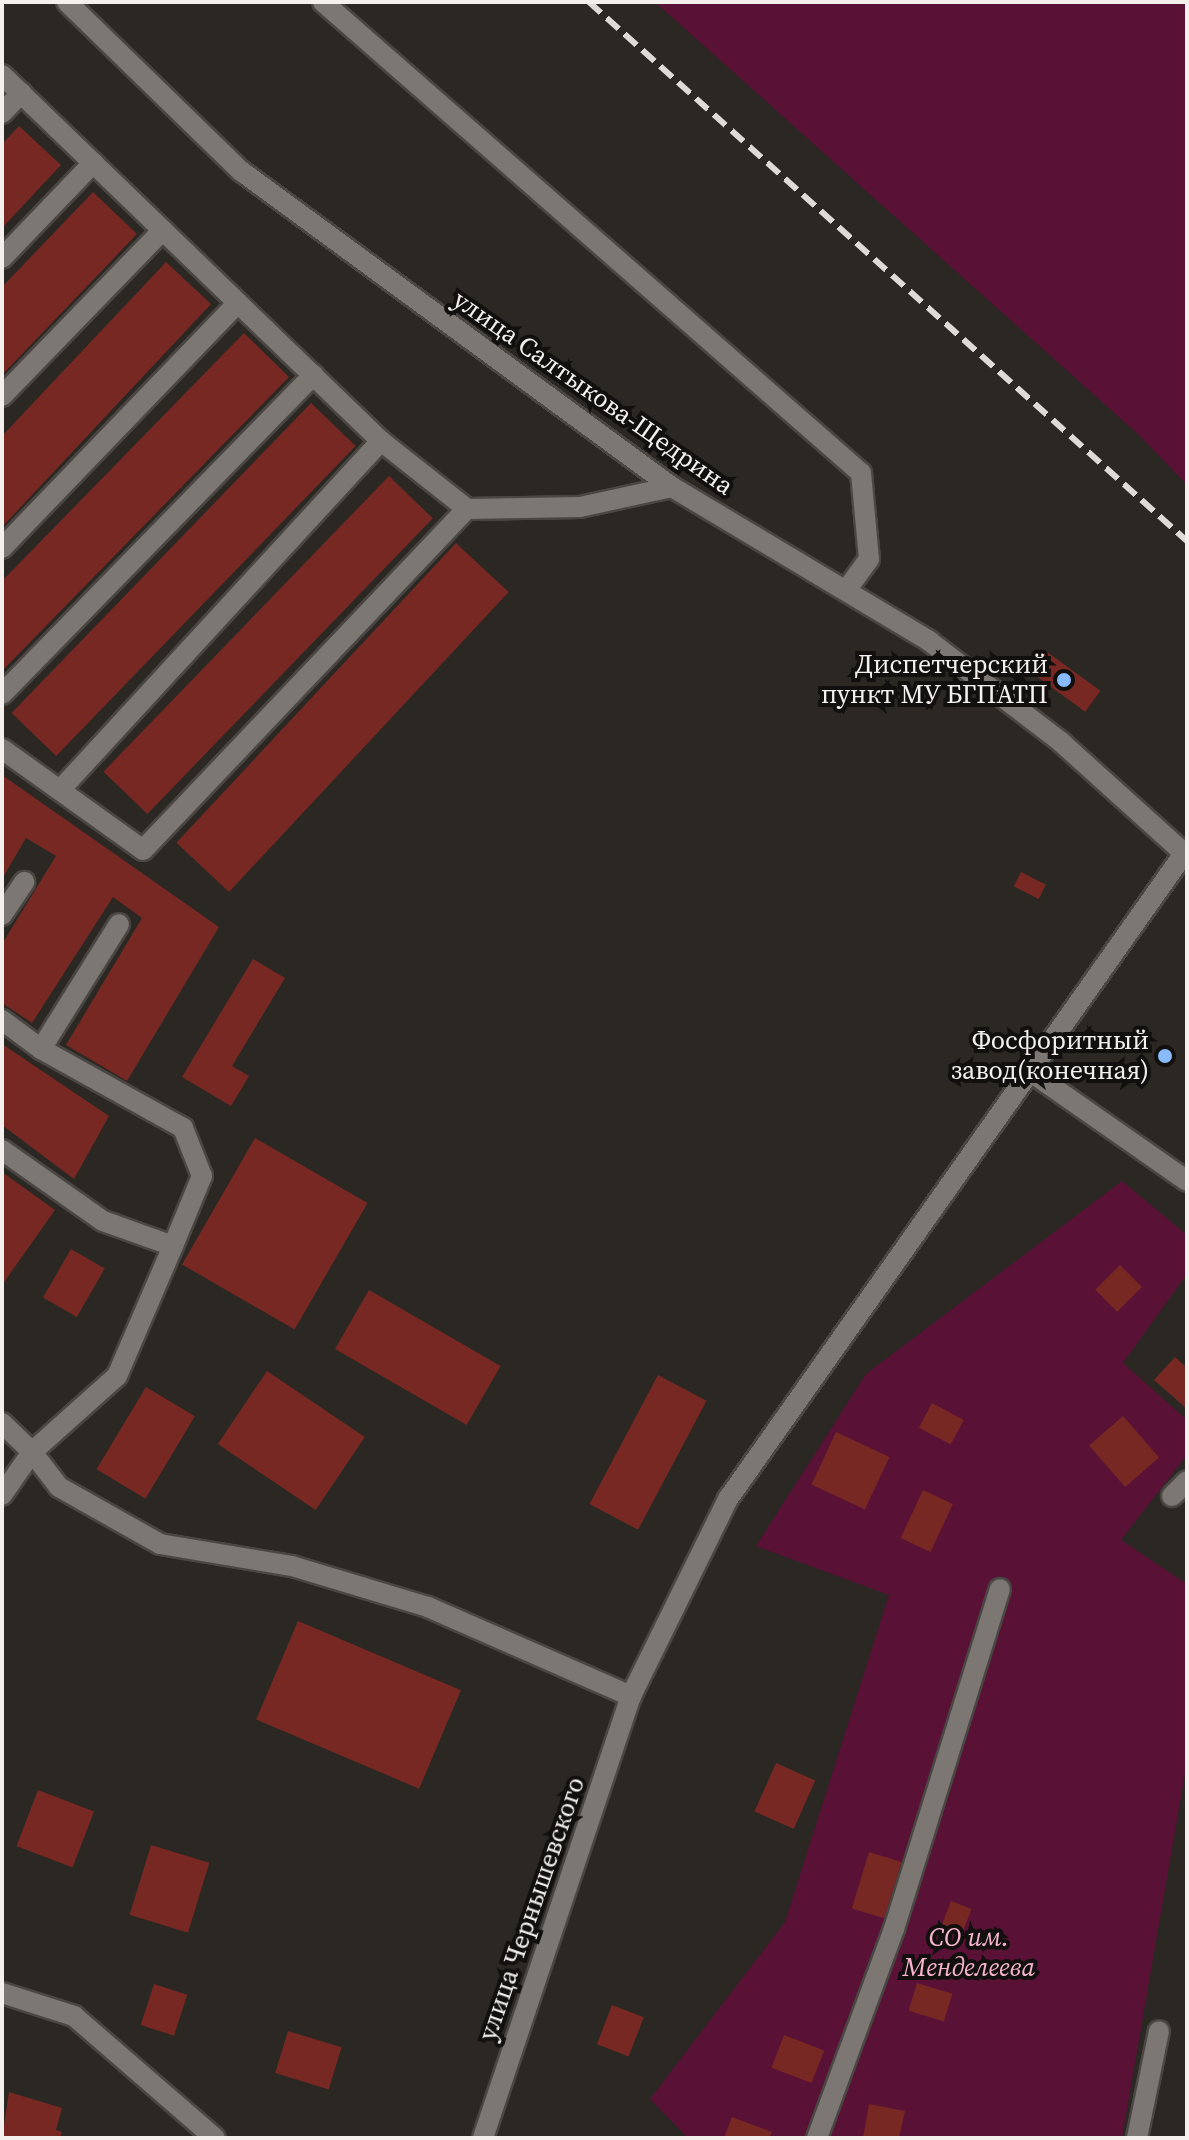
<!DOCTYPE html>
<html>
<head>
<meta charset="utf-8">
<style>
  body { margin:0 }
  #map { position:relative; width:1189px; height:2140px; overflow:hidden; background:#2b2723; font-family:"Source Serif 4",serif }
  div>[style] { position:absolute }
  [style*='--x'] { left:calc(var(--x)*1px); top:calc(var(--y)*1px); width:calc(var(--w)*1px); rotate:calc(var(--a)*1deg) }
  .green>* { inset:0; background:#591136 }
  .building>* { inset:0; background:#772823; transform-origin:0 0 }
  .roads { filter:drop-shadow(2px 0 #494643) drop-shadow(-2px 0 #494643) drop-shadow(0 2px #494643) drop-shadow(0 -2px #494643) }
  .minor>* { height:20px; margin:-10px; padding:0 10px; transform-origin:10px; border-radius:10px; background:#7c7773 }
  .rail>* { height:6px; margin-top:-3px; transform-origin:0; background:repeating-linear-gradient(90deg,#dddad7 0 16px,transparent 0 24px) }
  .dots>* { width:22px; height:22px; translate:-50% -50%; box-sizing:border-box; border:4px solid #12100e; border-radius:50% }
  span { translate:-50% -50%; white-space:nowrap; text-align:center; line-height:1.15; -webkit-text-stroke:8px #12100e; paint-order:stroke }
  .street-label { font-size:26px; color:#f3f0ee }
  .poi-label { font-size:26px; color:#f3f0ee }
  .right { translate:-100% -50%; text-align:right }
  .park-label { font-size:26px; color:#f8b4ce; font-style:italic }
  .frame { position:absolute; inset:0; border:4px solid #f3f0ee; pointer-events:none }
</style>
</head>
<body>
<div id="map">
  <div class="green">
    <i style="clip-path:polygon(655px 2px,1187px 2px,1187px 485px,1140px 436px)"></i>
    <i style="clip-path:polygon(1122px 1181px,1187px 1235px,1187px 1274px,1123px 1363px,1187px 1420px,1187px 1455px,1121px 1540px,1187px 1584px,1187px 1762px,1122px 2138px,688px 2138px,650px 2099px,785px 1922px,889px 1595px,756px 1546px,866px 1374px)"></i>
  </div>
  <div class="building">
    <i style="clip-path:polygon(19px 126px,61px 165px,2px 228px,2px 144px)"></i>
    <i style="clip-path:polygon(93px 192px,137px 234px,2px 375px,2px 287px)"></i>
    <i style="clip-path:polygon(166px 262px,211px 304px,2px 527px,2px 436px)"></i>
    <i style="clip-path:polygon(244px 333px,289px 377px,2px 671px,2px 581px)"></i>
    <i style="left:311px;top:403px;width:62px;height:431px;rotate:44deg"></i>
    <i style="left:389px;top:476px;width:61px;height:411px;rotate:44deg"></i>
    <i style="left:456px;top:543px;width:72px;height:410px;rotate:43deg"></i>
    <i style="left:1043px;top:649px;width:71px;height:26px;rotate:36deg"></i>
    <i style="clip-path:polygon(2px 775px,219px 927px,127px 1081px,66px 1045px,142px 918px,113px 897px,32px 1023px,2px 1003px,2px 944px,56px 856px,26px 838px,2px 879px)"></i>
    <i style="left:1021px;top:872px;width:28px;height:16px;rotate:27deg"></i>
    <i style="clip-path:polygon(253px 959px,285px 978px,232px 1066px,249px 1076px,231px 1106px,182px 1077px)"></i>
    <i style="clip-path:polygon(2px 1044px,109px 1116px,74px 1179px,2px 1125px)"></i>
    <i style="left:255px;top:1138px;width:130px;height:146px;rotate:30deg"></i>
    <i style="clip-path:polygon(2px 1172px,55px 1210px,2px 1285px)"></i>
    <i style="left:71px;top:1249px;width:39px;height:56px;rotate:30deg"></i>
    <i style="left:1120px;top:1265px;width:31px;height:35px;rotate:45deg"></i>
    <i style="left:369px;top:1290px;width:152px;height:68px;rotate:30deg"></i>
    <i style="clip-path:polygon(1175px 1357px,1187px 1368px,1187px 1409px,1154px 1380px)"></i>
    <i style="left:267px;top:1371px;width:118px;height:88px;rotate:34deg"></i>
    <i style="left:658px;top:1375px;width:55px;height:146px;rotate:28deg"></i>
    <i style="left:146px;top:1387px;width:57px;height:96px;rotate:31deg"></i>
    <i style="left:932px;top:1403px;width:36px;height:28px;rotate:28deg"></i>
    <i style="left:1123px;top:1416px;width:55px;height:45px;rotate:49deg"></i>
    <i style="left:836px;top:1432px;width:59px;height:58px;rotate:25deg"></i>
    <i style="left:923px;top:1490px;width:33px;height:53px;rotate:25deg"></i>
    <i style="left:298px;top:1621px;width:177px;height:107px;rotate:23deg"></i>
    <i style="left:776px;top:1763px;width:43px;height:53px;rotate:24deg"></i>
    <i style="left:38px;top:1790px;width:60px;height:60px;rotate:21deg"></i>
    <i style="left:151px;top:1845px;width:61px;height:73px;rotate:17deg"></i>
    <i style="left:869px;top:1852px;width:34px;height:59px;rotate:17deg"></i>
    <i style="left:951px;top:1901px;width:22px;height:28px;rotate:21deg"></i>
    <i style="left:917px;top:1983px;width:37px;height:29px;rotate:17deg"></i>
    <i style="left:154px;top:1984px;width:35px;height:43px;rotate:18deg"></i>
    <i style="left:612px;top:2005px;width:34px;height:42px;rotate:21deg"></i>
    <i style="left:288px;top:2031px;width:56px;height:44px;rotate:17deg"></i>
    <i style="left:784px;top:2035px;width:43px;height:35px;rotate:21deg"></i>
    <i style="clip-path:polygon(9px 2092px,62px 2108px,56px 2130px,62px 2132px,60px 2138px,2px 2138px)"></i>
    <i style="clip-path:polygon(869px 2104px,905px 2111px,899px 2138px,863px 2138px)"></i>
    <i style="clip-path:polygon(732px 2117px,772px 2132px,769px 2138px,724px 2138px)"></i>
  </div>
  <div class="roads">
    <div class="minor">
      <i style="--x:67;--y:2;--w:243;--a:44.2"></i>
      <i style="--x:241;--y:171;--w:534;--a:36.25"></i>
      <i style="--x:672;--y:487;--w:300;--a:30.9"></i>
      <i style="--x:929;--y:641;--w:166;--a:37.4"></i>
      <i style="--x:1061;--y:742;--w:170;--a:42.1"></i>
      <i style="--x:323;--y:2;--w:715;--a:41.2"></i>
      <i style="--x:861;--y:473;--w:86;--a:84.7"></i>
      <i style="--x:869;--y:559;--w:37;--a:126"></i>
      <i style="--x:2;--y:75;--w:527;--a:44"></i>
      <i style="--x:381;--y:441;--w:110;--a:38.3"></i>
      <i style="--x:467;--y:509;--w:113;--a:-1"></i>
      <i style="--x:580;--y:507;--w:94;--a:-12.3"></i>
      <i style="--x:2;--y:113;--w:28;--a:-46"></i>
      <i style="--x:2;--y:258;--w:132;--a:-46.2"></i>
      <i style="--x:2;--y:396;--w:231;--a:-45.9"></i>
      <i style="--x:2;--y:548;--w:340;--a:-46.1"></i>
      <i style="--x:2;--y:694;--w:446;--a:-45.7"></i>
      <i style="--x:2;--y:749;--w:173;--a:35.6"></i>
      <i style="--x:143;--y:850;--w:470;--a:-46.5"></i>
      <i style="--x:61;--y:789;--w:473;--a:-47.4"></i>
      <i style="--x:2;--y:915;--w:40;--a:-56"></i>
      <i style="--x:2;--y:1020;--w:49;--a:36.6"></i>
      <i style="--x:41;--y:1049;--w:147;--a:-58"></i>
      <i style="--x:1028;--y:1070;--w:194;--a:34.9"></i>
      <i style="--x:2;--y:1150;--w:123;--a:35.1"></i>
      <i style="--x:103;--y:1221;--w:74;--a:19.7"></i>
      <i style="--x:173;--y:1246;--w:76;--a:-67.5"></i>
      <i style="--x:202;--y:1176;--w:52;--a:-111.6"></i>
      <i style="--x:183;--y:1128;--w:162;--a:-150.9"></i>
      <i style="--x:2;--y:1423;--w:42;--a:44"></i>
      <i style="--x:32;--y:1452;--w:114;--a:-41.8"></i>
      <i style="--x:117;--y:1376;--w:142;--a:-66.7"></i>
      <i style="--x:2;--y:1495;--w:52;--a:-55.1"></i>
      <i style="--x:32;--y:1452;--w:44;--a:52.4"></i>
      <i style="--x:59;--y:1487;--w:116;--a:29.4"></i>
      <i style="--x:160;--y:1544;--w:134;--a:9.5"></i>
      <i style="--x:292;--y:1566;--w:142;--a:16.8"></i>
      <i style="--x:428;--y:1607;--w:222;--a:23.7"></i>
      <i style="--x:1172;--y:1496;--w:21;--a:-45"></i>
      <i style="--x:2;--y:1993;--w:76;--a:17.7"></i>
      <i style="--x:74;--y:2016;--w:186;--a:40.9"></i>
      <i style="--x:483;--y:2138;--w:466;--a:-71.5"></i>
      <i style="--x:631;--y:1696;--w:220;--a:-63.8"></i>
      <i style="--x:728;--y:1499;--w:789;--a:-54.76"></i>
      <i style="--x:817;--y:2138;--w:223;--a:-69.8"></i>
      <i style="--x:894;--y:1929;--w:356;--a:-72.7"></i>
      <i style="--x:1137;--y:2138;--w:109;--a:-78.4"></i>
    </div>
  </div>
  <div class="rail">
    <i style="--x:589;--y:2;--w:805;--a:42.03"></i>
  </div>
  <div class="dots">
    <i style="left:1064px;top:680px;background:#88bafc"></i>
    <i style="left:1165px;top:1056px;background:#88bafc"></i>
  </div>
  <div class="street-label">
    <span style="left:593px;top:393px;rotate:35deg">улица Салтыкова-Щедрина</span>
    <span style="left:532px;top:1909px;rotate:-71deg">улица Чернышевского</span>
  </div>
  <div class="poi-label">
    <span class="right" style="left:1048px;top:680px">Диспетчерский<br>пункт МУ БГПАТП</span>
    <span class="right" style="left:1149px;top:1056px">Фосфоритный<br>завод(конечная)</span>
  </div>
  <div class="park-label">
    <span style="left:969px;top:1953px">СО им.<br>Менделеева</span>
  </div>
  <div class="frame"></div>
</div>
</body>
</html>
